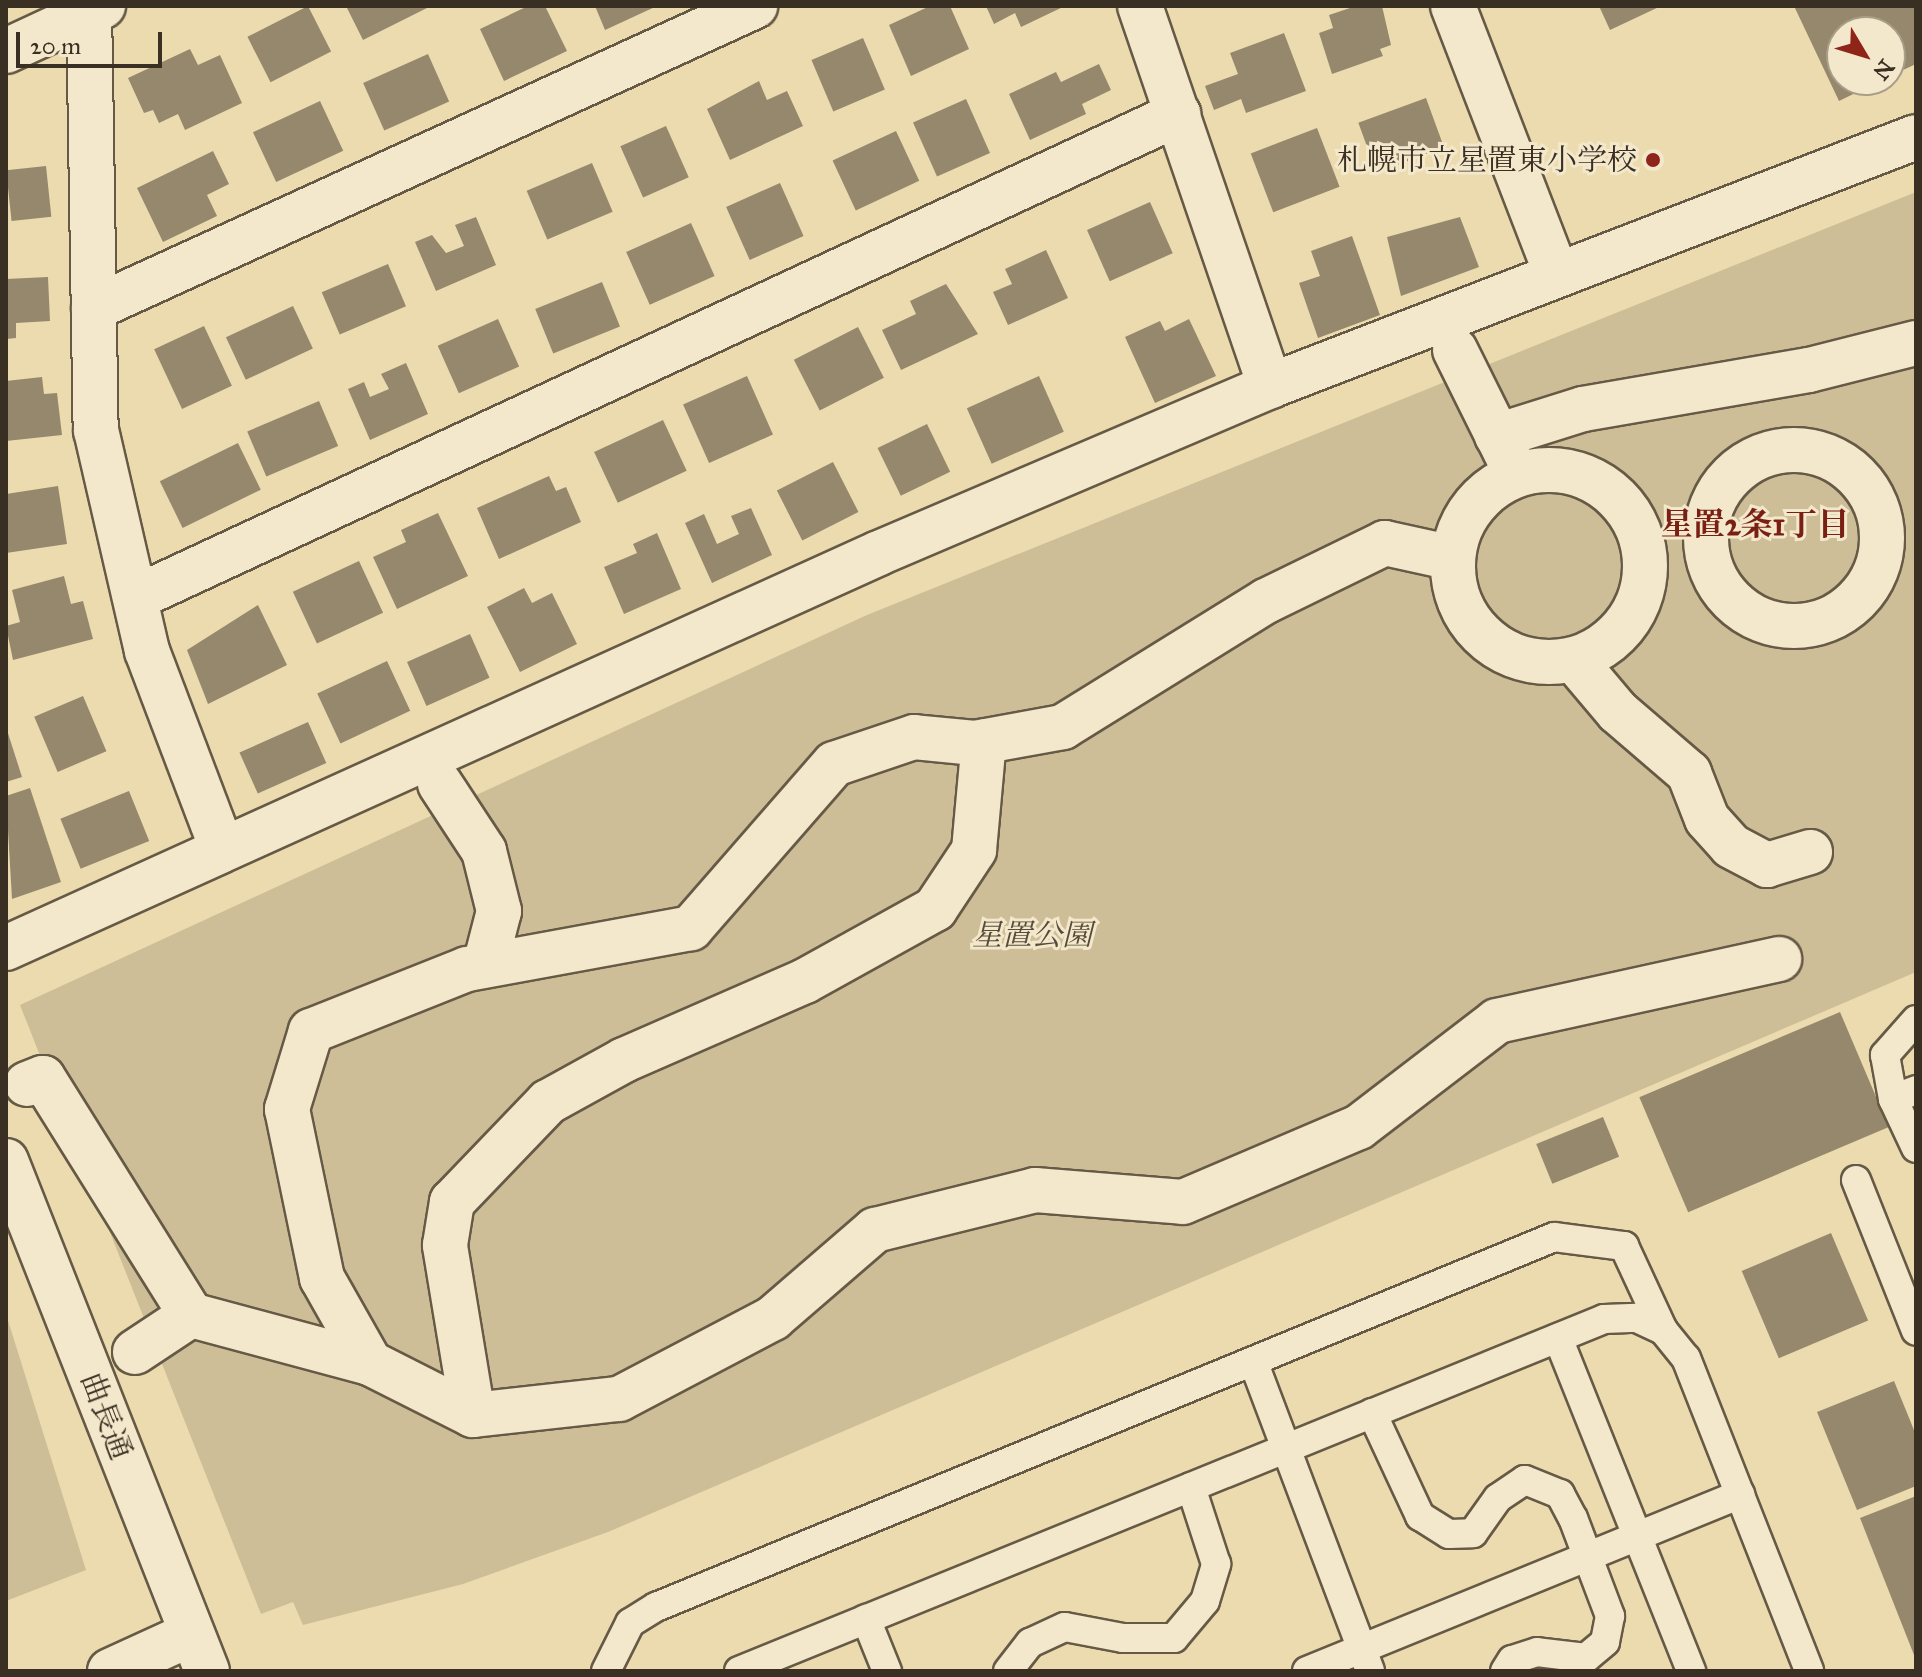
<!DOCTYPE html>
<html>
<head>
<meta charset="utf-8">
<style>
  body { margin:0 }
  #map { position:relative; width:1922px; height:1677px; overflow:hidden; background:#ecdbaf; font-family:"IM FELL Great Primer","Noto Serif JP",serif }
  div>[style] { position:absolute }
  [style*='--x'] { left:calc(var(--x)*1px); top:calc(var(--y)*1px); width:calc(var(--w)*1px); rotate:calc(var(--a)*1deg) }
  .green>* { inset:0; background:#cebe97 }
  .building>* { inset:0; background:#96886c; transform-origin:0 0 }
  .roads { filter:drop-shadow(2px 0 #665a46) drop-shadow(-2px 0 #665a46) drop-shadow(0 2px #665a46) drop-shadow(0 -2px #665a46) }
  .lane>* { height:28px; margin:-14px; padding:0 14px; transform-origin:14px; border-radius:14px; background:#f3e8cb }
  .street>* { height:44px; margin:-22px; padding:0 22px; transform-origin:22px; border-radius:22px; background:#f3e8cb }
  .street>.ring { margin:-22px; padding:0; box-sizing:content-box; background:none; border:44px solid #f3e8cb; border-radius:50% }
  .secondary>* { height:44px; margin:-22px; padding:0 22px; transform-origin:22px; border-radius:22px; background:#f3e8cb }
  .dots>* { width:22px; height:22px; translate:-50% -50%; box-sizing:border-box; border:4px solid #f3e8cb; border-radius:50% }
  span { translate:-50% -50%; white-space:nowrap; text-align:center; line-height:1.15; -webkit-text-stroke:6px #f3e8cb; paint-order:stroke }
  .poi-label { font-size:30px; color:#392f23 }
  .right { translate:-100% -50%; text-align:right }
  .park-label { font-size:30px; color:#574c3a; font-style:italic }
  .street-label { font-size:30px; color:#392f23 }
  .neighbourhood-label { font-size:32px; color:#7a1f14; font-weight:700 }
  .frame { position:absolute; inset:0; border:8px solid #392f23; pointer-events:none }
  .north { position:absolute; left:1826px; top:16px; width:80px; height:80px; box-sizing:border-box; background:#f3e8cb; border:2px solid #a99e88; border-radius:50%; rotate:128deg; font-size:22px; font-weight:700; line-height:32px; text-align:center; color:#392f23 }
  .north::after { content:''; display:block; margin:auto; width:28px; height:36px; background:#8f2418; clip-path:polygon(50% 0,100% 100%,50% 72%,0 100%) }
  .scale { position:absolute; left:16px; top:32px; width:146px; height:36px; box-sizing:border-box; border:4px solid #392f23; border-top:0; padding-left:10px; font-size:24px; line-height:28px; white-space:nowrap; color:#392f23; -webkit-text-stroke:6px #f3e8cb; paint-order:stroke }
</style>
</head>
<body>
<div id="map">
  <div class="green">
    <i style="clip-path:polygon(1916px 192px,1916px 972px,608px 1532px,463px 1584px,303px 1625px,293px 1602px,261px 1614px,20px 1005px,867px 615px)"></i>
    <i style="clip-path:polygon(6px 1314px,86px 1570px,6px 1601px)"></i>
  </div>
  <div class="building">
    <i style="left:308px;top:6px;width:51px;height:68px;rotate:63deg"></i>
    <i style="clip-path:polygon(346px 6px,431px 6px,363px 40px)"></i>
    <i style="clip-path:polygon(528px 6px,545px 6px,567px 51px,504px 81px,480px 29px)"></i>
    <i style="clip-path:polygon(595px 6px,657px 6px,605px 30px)"></i>
    <i style="clip-path:polygon(930px 6px,950px 6px,969px 49px,911px 76px,889px 25px)"></i>
    <i style="clip-path:polygon(986px 6px,1065px 6px,1021px 27px,1015px 13px,994px 24px)"></i>
    <i style="clip-path:polygon(1356px 6px,1382px 6px,1391px 45px,1380px 49px,1383px 56px,1332px 74px,1319px 33px,1333px 28px,1329px 15px)"></i>
    <i style="clip-path:polygon(1599px 6px,1661px 6px,1610px 30px)"></i>
    <i style="clip-path:polygon(1794px 6px,1916px 6px,1916px 64px,1890px 76px,1890px 32px,1842px 32px,1842px 80px,1882px 80px,1839px 101px)"></i>
    <i style="clip-path:polygon(1284px 33px,1306px 91px,1246px 113px,1241px 99px,1214px 110px,1205px 86px,1238px 74px,1230px 53px)"></i>
    <i style="left:863px;top:38px;width:56px;height:56px;rotate:67deg"></i>
    <i style="clip-path:polygon(190px 49px,198px 65px,220px 55px,242px 103px,185px 130px,178px 114px,159px 123px,153px 110px,144px 113px,128px 78px)"></i>
    <i style="left:428px;top:54px;width:52px;height:71px;rotate:66deg"></i>
    <i style="clip-path:polygon(1099px 64px,1111px 90px,1082px 104px,1086px 114px,1030px 140px,1009px 94px,1056px 72px,1061px 82px)"></i>
    <i style="clip-path:polygon(759px 81px,767px 100px,787px 91px,803px 126px,730px 160px,707px 109px)"></i>
    <i style="left:1426px;top:98px;width:53px;height:72px;rotate:70deg"></i>
    <i style="left:966px;top:99px;width:59px;height:58px;rotate:66deg"></i>
    <i style="left:320px;top:101px;width:55px;height:74px;rotate:65deg"></i>
    <i style="left:666px;top:126px;width:56px;height:50px;rotate:66deg"></i>
    <i style="left:1317px;top:128px;width:63px;height:71px;rotate:69deg"></i>
    <i style="left:896px;top:131px;width:55px;height:70px;rotate:65deg"></i>
    <i style="clip-path:polygon(213px 151px,229px 184px,207px 195px,217px 216px,163px 242px,137px 188px)"></i>
    <i style="left:592px;top:163px;width:53px;height:71px;rotate:67deg"></i>
    <i style="left:46px;top:166px;width:51px;height:40px;rotate:84deg"></i>
    <i style="left:780px;top:183px;width:58px;height:59px;rotate:66deg"></i>
    <i style="left:1150px;top:202px;width:56px;height:69px;rotate:66deg"></i>
    <i style="clip-path:polygon(476px 217px,496px 265px,436px 291px,415px 242px,432px 235px,446px 253px,464px 246px,455px 225px)"></i>
    <i style="clip-path:polygon(1460px 217px,1479px 267px,1401px 296px,1387px 237px)"></i>
    <i style="left:691px;top:223px;width:58px;height:71px;rotate:66deg"></i>
    <i style="clip-path:polygon(1352px 236px,1380px 315px,1318px 338px,1299px 283px,1320px 276px,1311px 251px)"></i>
    <i style="clip-path:polygon(1046px 250px,1068px 298px,1008px 325px,993px 292px,1012px 284px,1005px 269px)"></i>
    <i style="left:388px;top:264px;width:46px;height:72px;rotate:67deg"></i>
    <i style="clip-path:polygon(48px 277px,50px 321px,16px 323px,16px 338px,6px 339px,6px 279px)"></i>
    <i style="left:602px;top:282px;width:48px;height:72px;rotate:68deg"></i>
    <i style="clip-path:polygon(946px 284px,978px 334px,901px 370px,882px 330px,916px 314px,910px 301px)"></i>
    <i style="left:293px;top:306px;width:47px;height:74px;rotate:65deg"></i>
    <i style="left:498px;top:319px;width:52px;height:66px;rotate:66deg"></i>
    <i style="clip-path:polygon(1189px 319px,1216px 376px,1155px 403px,1125px 337px,1160px 321px,1165px 331px)"></i>
    <i style="left:204px;top:326px;width:66px;height:55px;rotate:65deg"></i>
    <i style="left:858px;top:327px;width:57px;height:72px;rotate:63deg"></i>
    <i style="clip-path:polygon(406px 363px,428px 414px,370px 440px,348px 389px,364px 382px,370px 397px,389px 389px,381px 374px)"></i>
    <i style="left:747px;top:376px;width:64px;height:70px;rotate:66deg"></i>
    <i style="left:1039px;top:376px;width:61px;height:79px;rotate:66deg"></i>
    <i style="clip-path:polygon(42px 377px,44px 394px,57px 393px,62px 435px,6px 441px,6px 381px)"></i>
    <i style="left:319px;top:401px;width:49px;height:78px;rotate:67deg"></i>
    <i style="left:663px;top:420px;width:56px;height:76px;rotate:65deg"></i>
    <i style="left:927px;top:424px;width:53px;height:55px;rotate:64deg"></i>
    <i style="left:238px;top:443px;width:52px;height:87px;rotate:64deg"></i>
    <i style="left:833px;top:462px;width:56px;height:63px;rotate:63deg"></i>
    <i style="clip-path:polygon(549px 476px,556px 491px,566px 487px,581px 522px,499px 559px,477px 508px)"></i>
    <i style="clip-path:polygon(58px 486px,67px 544px,6px 553px,6px 494px)"></i>
    <i style="clip-path:polygon(751px 508px,772px 555px,712px 583px,685px 523px,704px 514px,717px 544px,739px 534px,731px 516px)"></i>
    <i style="clip-path:polygon(438px 513px,468px 576px,397px 609px,373px 557px,406px 542px,401px 530px)"></i>
    <i style="clip-path:polygon(657px 533px,681px 589px,624px 614px,604px 567px,637px 553px,633px 544px)"></i>
    <i style="left:359px;top:561px;width:57px;height:73px;rotate:65deg"></i>
    <i style="clip-path:polygon(64px 576px,71px 604px,83px 601px,93px 639px,13px 660px,6px 626px,20px 622px,12px 590px)"></i>
    <i style="clip-path:polygon(524px 588px,532px 603px,552px 593px,577px 644px,520px 672px,487px 607px)"></i>
    <i style="clip-path:polygon(258px 605px,287px 665px,208px 704px,187px 650px)"></i>
    <i style="left:470px;top:634px;width:48px;height:69px;rotate:66deg"></i>
    <i style="left:387px;top:661px;width:55px;height:77px;rotate:65deg"></i>
    <i style="left:83px;top:696px;width:60px;height:53px;rotate:67deg"></i>
    <i style="left:308px;top:722px;width:45px;height:75px;rotate:66deg"></i>
    <i style="clip-path:polygon(6px 727px,22px 777px,6px 782px)"></i>
    <i style="clip-path:polygon(30px 788px,61px 882px,12px 899px,6px 796px)"></i>
    <i style="left:129px;top:791px;width:54px;height:74px;rotate:68deg"></i>
    <i style="left:1840px;top:1012px;width:125px;height:218px;rotate:67deg"></i>
    <i style="left:1603px;top:1117px;width:43px;height:72px;rotate:68deg"></i>
    <i style="left:1831px;top:1233px;width:95px;height:97px;rotate:67deg"></i>
    <i style="clip-path:polygon(1894px 1381px,1916px 1435px,1916px 1486px,1857px 1510px,1817px 1412px)"></i>
    <i style="clip-path:polygon(1916px 1496px,1916px 1660px,1860px 1518px)"></i>
  </div>
  <div class="roads">
    <div class="lane">
      <i style="--x:1916;--y:1020;--w:47;--a:131.5"></i>
      <i style="--x:1885;--y:1055;--w:45;--a:79.7"></i>
      <i style="--x:1893;--y:1099;--w:54;--a:64.9"></i>
      <i style="--x:1893;--y:1099;--w:25;--a:-21"></i>
      <i style="--x:1856;--y:1180;--w:162;--a:68.3"></i>
      <i style="--x:1558;--y:1338;--w:359;--a:68.2"></i>
      <i style="--x:1253;--y:1361;--w:331;--a:69.3"></i>
      <i style="--x:1372;--y:1413;--w:114;--a:65"></i>
      <i style="--x:1420;--y:1516;--w:34;--a:32"></i>
      <i style="--x:1449;--y:1534;--w:24;--a:-2"></i>
      <i style="--x:1473;--y:1533;--w:43;--a:-54.5"></i>
      <i style="--x:1498;--y:1498;--w:32;--a:-34"></i>
      <i style="--x:1525;--y:1480;--w:38;--a:22"></i>
      <i style="--x:1560;--y:1494;--w:27;--a:62"></i>
      <i style="--x:1573;--y:1518;--w:105;--a:69.3"></i>
      <i style="--x:1610;--y:1616;--w:26;--a:101"></i>
      <i style="--x:1605;--y:1642;--w:25;--a:140"></i>
      <i style="--x:1586;--y:1658;--w:49;--a:-173"></i>
      <i style="--x:1537;--y:1652;--w:26;--a:162"></i>
      <i style="--x:1512;--y:1660;--w:13;--a:122"></i>
      <i style="--x:866;--y:1619;--w:56;--a:68"></i>
      <i style="--x:606;--y:1671;--w:54;--a:-63.4"></i>
      <i style="--x:630;--y:1623;--w:31;--a:-32"></i>
      <i style="--x:656;--y:1607;--w:971;--a:-22.39"></i>
      <i style="--x:1554;--y:1237;--w:71;--a:7.3"></i>
      <i style="--x:1624;--y:1246;--w:93;--a:65.1"></i>
      <i style="--x:739;--y:1671;--w:934;--a:-22.14"></i>
      <i style="--x:1604;--y:1319;--w:33;--a:-2"></i>
      <i style="--x:1637;--y:1318;--w:29;--a:25"></i>
      <i style="--x:1663;--y:1330;--w:36;--a:51"></i>
      <i style="--x:1686;--y:1358;--w:336;--a:68.5"></i>
      <i style="--x:1008;--y:1671;--w:36;--a:-52"></i>
      <i style="--x:1030;--y:1643;--w:38;--a:-25"></i>
      <i style="--x:1065;--y:1627;--w:59;--a:10.7"></i>
      <i style="--x:1123;--y:1638;--w:51;--a:0"></i>
      <i style="--x:1174;--y:1638;--w:48;--a:-50"></i>
      <i style="--x:1205;--y:1601;--w:39;--a:-73"></i>
      <i style="--x:1216;--y:1564;--w:81;--a:-108"></i>
      <i style="--x:1307;--y:1671;--w:468;--a:-22.2"></i>
    </div>
    <div class="street">
      <i style="--x:89;--y:6;--w:424;--a:89.1"></i>
      <i style="--x:96;--y:430;--w:227;--a:77"></i>
      <i style="--x:147;--y:651;--w:209;--a:69.2"></i>
      <i style="--x:1140;--y:6;--w:402;--a:71.1"></i>
      <i style="--x:1453;--y:6;--w:283;--a:68.9"></i>
      <i style="--x:6;--y:51;--w:107;--a:-24.9"></i>
      <i style="--x:94;--y:308;--w:727;--a:-24.55"></i>
      <i style="--x:1455;--y:350;--w:126;--a:63.6"></i>
      <i style="--x:1497;--y:436;--w:90;--a:-17.4"></i>
      <i style="--x:1583;--y:409;--w:229;--a:-9.8"></i>
      <i style="--x:1809;--y:370;--w:110;--a:-14.2"></i>
      <i class="ring" style="left:1706px;top:450px;width:132px;height:132px"></i>
      <i class="ring" style="left:1453px;top:470px;width:148px;height:148px"></i>
      <i style="--x:1453;--y:558;--w:70;--a:-167.6"></i>
      <i style="--x:1385;--y:543;--w:132;--a:154"></i>
      <i style="--x:1266;--y:601;--w:239;--a:148.2"></i>
      <i style="--x:1063;--y:727;--w:89;--a:169.7"></i>
      <i style="--x:975;--y:743;--w:61;--a:-174.4"></i>
      <i style="--x:914;--y:737;--w:84;--a:161.4"></i>
      <i style="--x:834;--y:764;--w:218;--a:131.1"></i>
      <i style="--x:691;--y:928;--w:228;--a:169.6"></i>
      <i style="--x:467;--y:969;--w:168;--a:158.3"></i>
      <i style="--x:311;--y:1031;--w:82;--a:107.1"></i>
      <i style="--x:287;--y:1109;--w:173;--a:78.3"></i>
      <i style="--x:322;--y:1278;--w:98;--a:60.5"></i>
      <i style="--x:370;--y:1363;--w:115;--a:26.8"></i>
      <i style="--x:473;--y:1415;--w:147;--a:-6.3"></i>
      <i style="--x:619;--y:1399;--w:174;--a:-27.7"></i>
      <i style="--x:773;--y:1318;--w:135;--a:-40.8"></i>
      <i style="--x:875;--y:1230;--w:165;--a:-14"></i>
      <i style="--x:1035;--y:1190;--w:148;--a:4.6"></i>
      <i style="--x:1183;--y:1202;--w:191;--a:-23.1"></i>
      <i style="--x:1359;--y:1127;--w:174;--a:-37.5"></i>
      <i style="--x:1497;--y:1021;--w:289;--a:-12.4"></i>
      <i style="--x:137;--y:597;--w:1148;--a:-24.89"></i>
      <i style="--x:1574;--y:660;--w:68;--a:49.8"></i>
      <i style="--x:1618;--y:712;--w:94;--a:40.7"></i>
      <i style="--x:1689;--y:773;--w:49;--a:68.6"></i>
      <i style="--x:1707;--y:819;--w:36;--a:48"></i>
      <i style="--x:1731;--y:846;--w:41;--a:27.8"></i>
      <i style="--x:1767;--y:865;--w:45;--a:-16.8"></i>
      <i style="--x:440;--y:784;--w:80;--a:56.7"></i>
      <i style="--x:484;--y:851;--w:62;--a:76"></i>
      <i style="--x:499;--y:911;--w:56;--a:104.5"></i>
      <i style="--x:6;--y:948;--w:958;--a:-24.34"></i>
      <i style="--x:879;--y:553;--w:425;--a:-23.1"></i>
      <i style="--x:1270;--y:386;--w:692;--a:-21.08"></i>
      <i style="--x:27;--y:1084;--w:17;--a:-21"></i>
      <i style="--x:43;--y:1078;--w:279;--a:58"></i>
      <i style="--x:191;--y:1315;--w:185;--a:15"></i>
      <i style="--x:135;--y:1352;--w:67;--a:-33.5"></i>
      <i style="--x:473;--y:1415;--w:172;--a:-99.4"></i>
      <i style="--x:445;--y:1245;--w:44;--a:-80.8"></i>
      <i style="--x:452;--y:1202;--w:139;--a:-46.2"></i>
      <i style="--x:548;--y:1102;--w:87;--a:-28.9"></i>
      <i style="--x:624;--y:1060;--w:197;--a:-23.6"></i>
      <i style="--x:805;--y:981;--w:149;--a:-29"></i>
      <i style="--x:935;--y:909;--w:71;--a:-56.5"></i>
      <i style="--x:974;--y:850;--w:109;--a:-84.8"></i>
      <i style="--x:110;--y:1671;--w:89;--a:-24.6"></i>
    </div>
    <div class="secondary">
      <i style="--x:6;--y:1161;--w:548;--a:68.49"></i>
    </div>
  </div>
  <div class="dots">
    <i style="left:1653px;top:160px;background:#8f2418"></i>
  </div>
  <div class="poi-label">
    <span class="right" style="left:1637px;top:160px">札幌市立星置東小学校</span>
  </div>
  <div class="park-label">
    <span style="left:1032px;top:935px">星置公園</span>
  </div>
  <div class="street-label">
    <span style="left:106px;top:1416px;rotate:69deg">曲長通</span>
  </div>
  <div class="neighbourhood-label">
    <span style="left:1755px;top:525px">星置2条1丁目</span>
  </div>
  <div class="frame"></div>
  <div class="north">N</div>
  <div class="scale">20 m</div>
</div>
</body>
</html>
